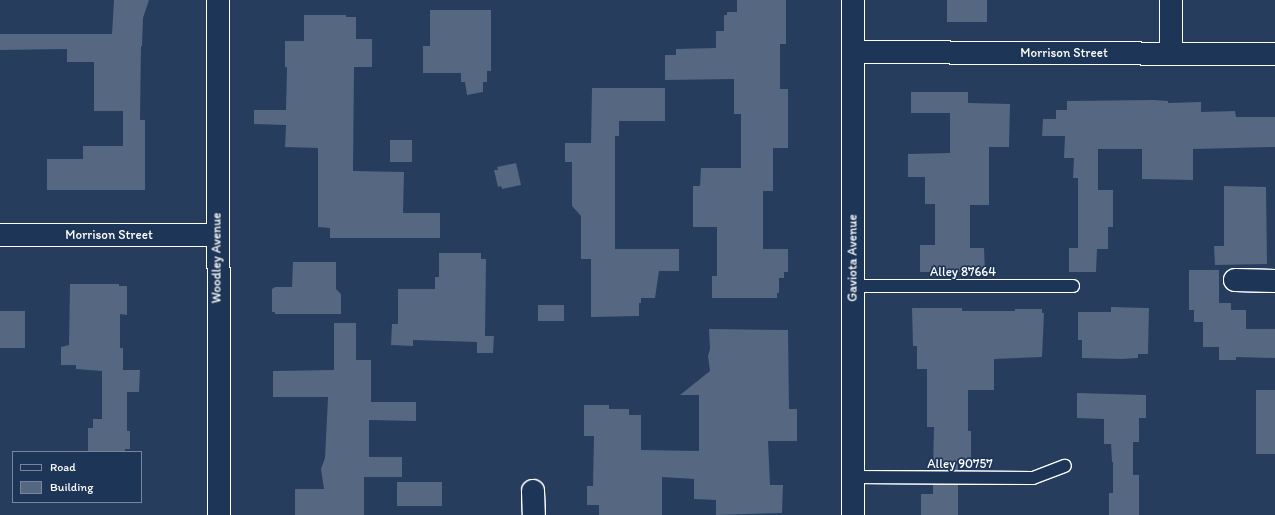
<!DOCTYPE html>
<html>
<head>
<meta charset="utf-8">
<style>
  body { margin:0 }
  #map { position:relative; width:1275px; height:515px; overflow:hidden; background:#263d5e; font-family:Itim,sans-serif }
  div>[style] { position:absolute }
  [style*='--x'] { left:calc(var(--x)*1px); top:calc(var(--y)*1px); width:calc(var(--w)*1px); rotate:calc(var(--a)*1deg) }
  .building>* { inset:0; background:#556781; transform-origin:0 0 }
  .roads { filter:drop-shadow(1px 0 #fff) drop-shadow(-1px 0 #fff) drop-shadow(0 1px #fff) drop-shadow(0 -1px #fff) }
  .service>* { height:12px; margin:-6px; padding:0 6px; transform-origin:6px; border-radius:6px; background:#1d3557 }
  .minor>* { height:22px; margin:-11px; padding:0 11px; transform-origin:11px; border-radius:11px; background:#1d3557 }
  .tertiary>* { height:22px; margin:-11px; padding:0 11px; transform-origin:11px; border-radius:11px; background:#1d3557 }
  span { translate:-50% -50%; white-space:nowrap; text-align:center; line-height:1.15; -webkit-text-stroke:3.5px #1d3557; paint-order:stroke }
  .street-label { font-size:13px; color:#fff }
  .legend { position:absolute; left:12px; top:451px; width:130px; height:52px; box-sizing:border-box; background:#1d3557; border:1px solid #77869a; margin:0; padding:5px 7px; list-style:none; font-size:12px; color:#fff }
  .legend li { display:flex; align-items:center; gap:8px; height:20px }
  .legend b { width:20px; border:1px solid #77869a }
</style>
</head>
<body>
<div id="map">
  <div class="building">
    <i style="clip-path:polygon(114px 0,149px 0,143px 18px,142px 46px,141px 46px,140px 120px,145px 120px,145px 190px,47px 190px,47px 159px,83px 159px,83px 146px,123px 146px,123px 111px,94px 111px,94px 62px,67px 62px,67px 49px,0 50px,0 34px,112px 34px)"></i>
    <i style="clip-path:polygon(737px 0,786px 0,786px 44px,780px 44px,780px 89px,788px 89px,788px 148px,773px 148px,773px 191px,763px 191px,763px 249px,788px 249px,788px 272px,784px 272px,784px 278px,779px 278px,779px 293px,777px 293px,777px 298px,712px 298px,712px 276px,717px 276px,717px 227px,693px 227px,693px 186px,700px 186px,701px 168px,741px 168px,741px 114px,734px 114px,734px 79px,665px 80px,665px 55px,676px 55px,676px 49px,716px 48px,716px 31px,724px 31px,724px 15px,727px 15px,727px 12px,737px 12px)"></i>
    <i style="left:947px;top:0;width:40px;height:22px"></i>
    <i style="clip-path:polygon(430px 10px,491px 10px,491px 71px,487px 71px,487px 82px,483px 82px,483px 92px,467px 95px,465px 82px,461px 82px,461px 73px,423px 73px,423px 46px,430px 46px)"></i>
    <i style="clip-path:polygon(304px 15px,346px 15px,346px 17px,356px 17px,356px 39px,372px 39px,372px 67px,354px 67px,353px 171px,404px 172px,403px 213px,440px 213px,440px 238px,330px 238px,330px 228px,318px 227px,318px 148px,285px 147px,286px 125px,254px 124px,254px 110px,286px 110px,287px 67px,285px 67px,285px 41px,304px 41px)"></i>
    <i style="clip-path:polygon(592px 88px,665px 88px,665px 121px,619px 121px,619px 136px,615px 136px,615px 249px,679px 249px,679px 271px,659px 271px,655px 298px,641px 298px,641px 303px,639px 303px,639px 316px,591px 317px,591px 259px,581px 259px,581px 216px,572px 206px,572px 162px,565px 162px,565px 143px,591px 143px)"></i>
    <i style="clip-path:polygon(911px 92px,968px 92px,968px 103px,1010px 104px,1009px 147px,989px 147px,989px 205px,970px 205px,970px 248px,984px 248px,985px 272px,920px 272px,920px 245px,935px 245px,935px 204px,925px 204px,925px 177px,908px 177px,908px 154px,950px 153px,950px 113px,911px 113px)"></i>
    <i style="clip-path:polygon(1153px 100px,1168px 101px,1168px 103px,1201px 102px,1201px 112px,1235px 111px,1236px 117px,1275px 117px,1275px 147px,1193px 149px,1193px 180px,1142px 179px,1142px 149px,1098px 149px,1098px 190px,1113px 190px,1113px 227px,1108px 227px,1108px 249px,1097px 249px,1096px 272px,1069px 272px,1069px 248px,1078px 248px,1078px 178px,1073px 178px,1074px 158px,1064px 158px,1065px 136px,1042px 136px,1043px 119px,1056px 119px,1056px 110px,1067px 110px,1067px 101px)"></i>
    <i style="left:390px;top:140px;width:22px;height:22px"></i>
    <i style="clip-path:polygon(516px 163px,521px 185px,502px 189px,501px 186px,498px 187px,494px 170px,498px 170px,497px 167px)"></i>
    <i style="clip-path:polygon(1224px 186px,1266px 187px,1267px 264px,1215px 265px,1214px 246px,1224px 246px)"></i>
    <i style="clip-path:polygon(439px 253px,481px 253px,481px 259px,486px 259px,485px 336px,494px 336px,493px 353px,477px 353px,477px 342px,413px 340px,413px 346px,391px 345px,392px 324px,398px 324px,398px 289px,435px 289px,435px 277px,439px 277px)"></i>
    <i style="clip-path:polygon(293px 262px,336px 262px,336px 289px,341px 294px,341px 314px,275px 314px,275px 312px,272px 312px,272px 289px,275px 287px,292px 287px)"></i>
    <i style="clip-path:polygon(1189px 270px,1219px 270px,1219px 303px,1231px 303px,1231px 310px,1246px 310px,1246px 329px,1275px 329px,1275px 358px,1236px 357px,1236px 360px,1219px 360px,1219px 347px,1203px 347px,1203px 322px,1194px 322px,1194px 310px,1189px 310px)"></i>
    <i style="clip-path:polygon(70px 284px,119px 284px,119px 286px,127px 286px,127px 315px,120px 314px,120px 348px,123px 348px,123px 370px,140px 370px,139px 392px,127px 392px,127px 431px,130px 431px,130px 449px,125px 449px,125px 452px,88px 452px,88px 428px,93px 428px,93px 419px,102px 419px,102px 371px,76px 369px,76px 365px,61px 365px,61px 347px,69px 345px)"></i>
    <i style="left:564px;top:305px;width:16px;height:26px;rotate:90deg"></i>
    <i style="clip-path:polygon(1111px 307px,1149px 308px,1148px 354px,1138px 354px,1138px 358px,1122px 359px,1082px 358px,1082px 340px,1078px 340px,1078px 312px,1111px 312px)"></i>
    <i style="clip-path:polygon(912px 308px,962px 308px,962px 311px,1015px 311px,1015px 309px,1042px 309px,1042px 313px,1044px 313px,1042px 357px,994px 359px,994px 390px,968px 390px,968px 431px,971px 431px,971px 464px,958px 464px,958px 470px,933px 470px,934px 427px,927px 427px,927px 369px,917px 369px,917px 346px,913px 346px)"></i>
    <i style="left:0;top:311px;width:25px;height:37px"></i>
    <i style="clip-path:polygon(334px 323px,356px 323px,356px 360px,371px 360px,371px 402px,416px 402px,416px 421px,369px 420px,369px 457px,402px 457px,402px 477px,364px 477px,364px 515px,295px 515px,295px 489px,324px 489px,321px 469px,325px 458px,328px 397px,273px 397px,273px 371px,334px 370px)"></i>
    <i style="clip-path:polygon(709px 329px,788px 330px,789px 409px,797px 409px,797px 441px,768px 441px,770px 485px,783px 485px,782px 513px,716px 515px,716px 500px,694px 499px,694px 479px,662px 477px,662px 515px,599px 515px,599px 505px,587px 505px,587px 486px,593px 486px,594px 436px,584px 436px,584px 405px,609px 405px,609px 409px,629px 409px,629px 415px,641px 415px,641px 450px,699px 451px,699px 395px,680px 395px,710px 371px,708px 356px,710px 349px)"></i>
    <i style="left:1256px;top:390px;width:19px;height:64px"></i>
    <i style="clip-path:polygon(1077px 393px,1146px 395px,1146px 418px,1139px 418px,1139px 442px,1133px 442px,1133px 475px,1139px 475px,1139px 515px,1109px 515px,1109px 493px,1113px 493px,1113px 462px,1112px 462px,1111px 444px,1104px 444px,1104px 419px,1077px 418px)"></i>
    <i style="left:397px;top:482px;width:45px;height:24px"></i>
    <i style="clip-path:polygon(933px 485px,958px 485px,958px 515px,921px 515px,921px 494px,933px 494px)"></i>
  </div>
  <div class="roads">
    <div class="service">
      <i style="--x:853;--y:286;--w:220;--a:0"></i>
      <i style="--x:853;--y:477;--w:180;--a:0.3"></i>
      <i style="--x:1033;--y:478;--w:34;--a:-21"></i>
    </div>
    <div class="minor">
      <i style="--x:853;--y:0;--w:515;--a:90"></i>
      <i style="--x:1171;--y:0;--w:54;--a:90"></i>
      <i style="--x:853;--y:52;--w:422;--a:0.3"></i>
      <i style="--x:0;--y:235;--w:217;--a:0"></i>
      <i style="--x:1235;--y:280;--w:40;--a:1.4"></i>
      <i style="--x:533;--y:491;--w:24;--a:88"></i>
    </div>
    <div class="tertiary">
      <i style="--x:218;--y:0;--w:515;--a:89.89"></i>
    </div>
  </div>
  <div class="street-label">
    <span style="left:1064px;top:53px">Morrison Street</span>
    <span style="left:109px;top:235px">Morrison Street</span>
    <span style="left:217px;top:258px;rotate:-90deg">Woodley Avenue</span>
    <span style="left:853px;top:258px;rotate:-90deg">Gaviota Avenue</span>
    <span style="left:963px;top:272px">Alley 87664</span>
    <span style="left:960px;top:464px">Alley 90757</span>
  </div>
  <ul class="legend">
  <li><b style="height:5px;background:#1d3557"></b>Road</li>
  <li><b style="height:11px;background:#556781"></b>Building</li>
  </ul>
</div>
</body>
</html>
